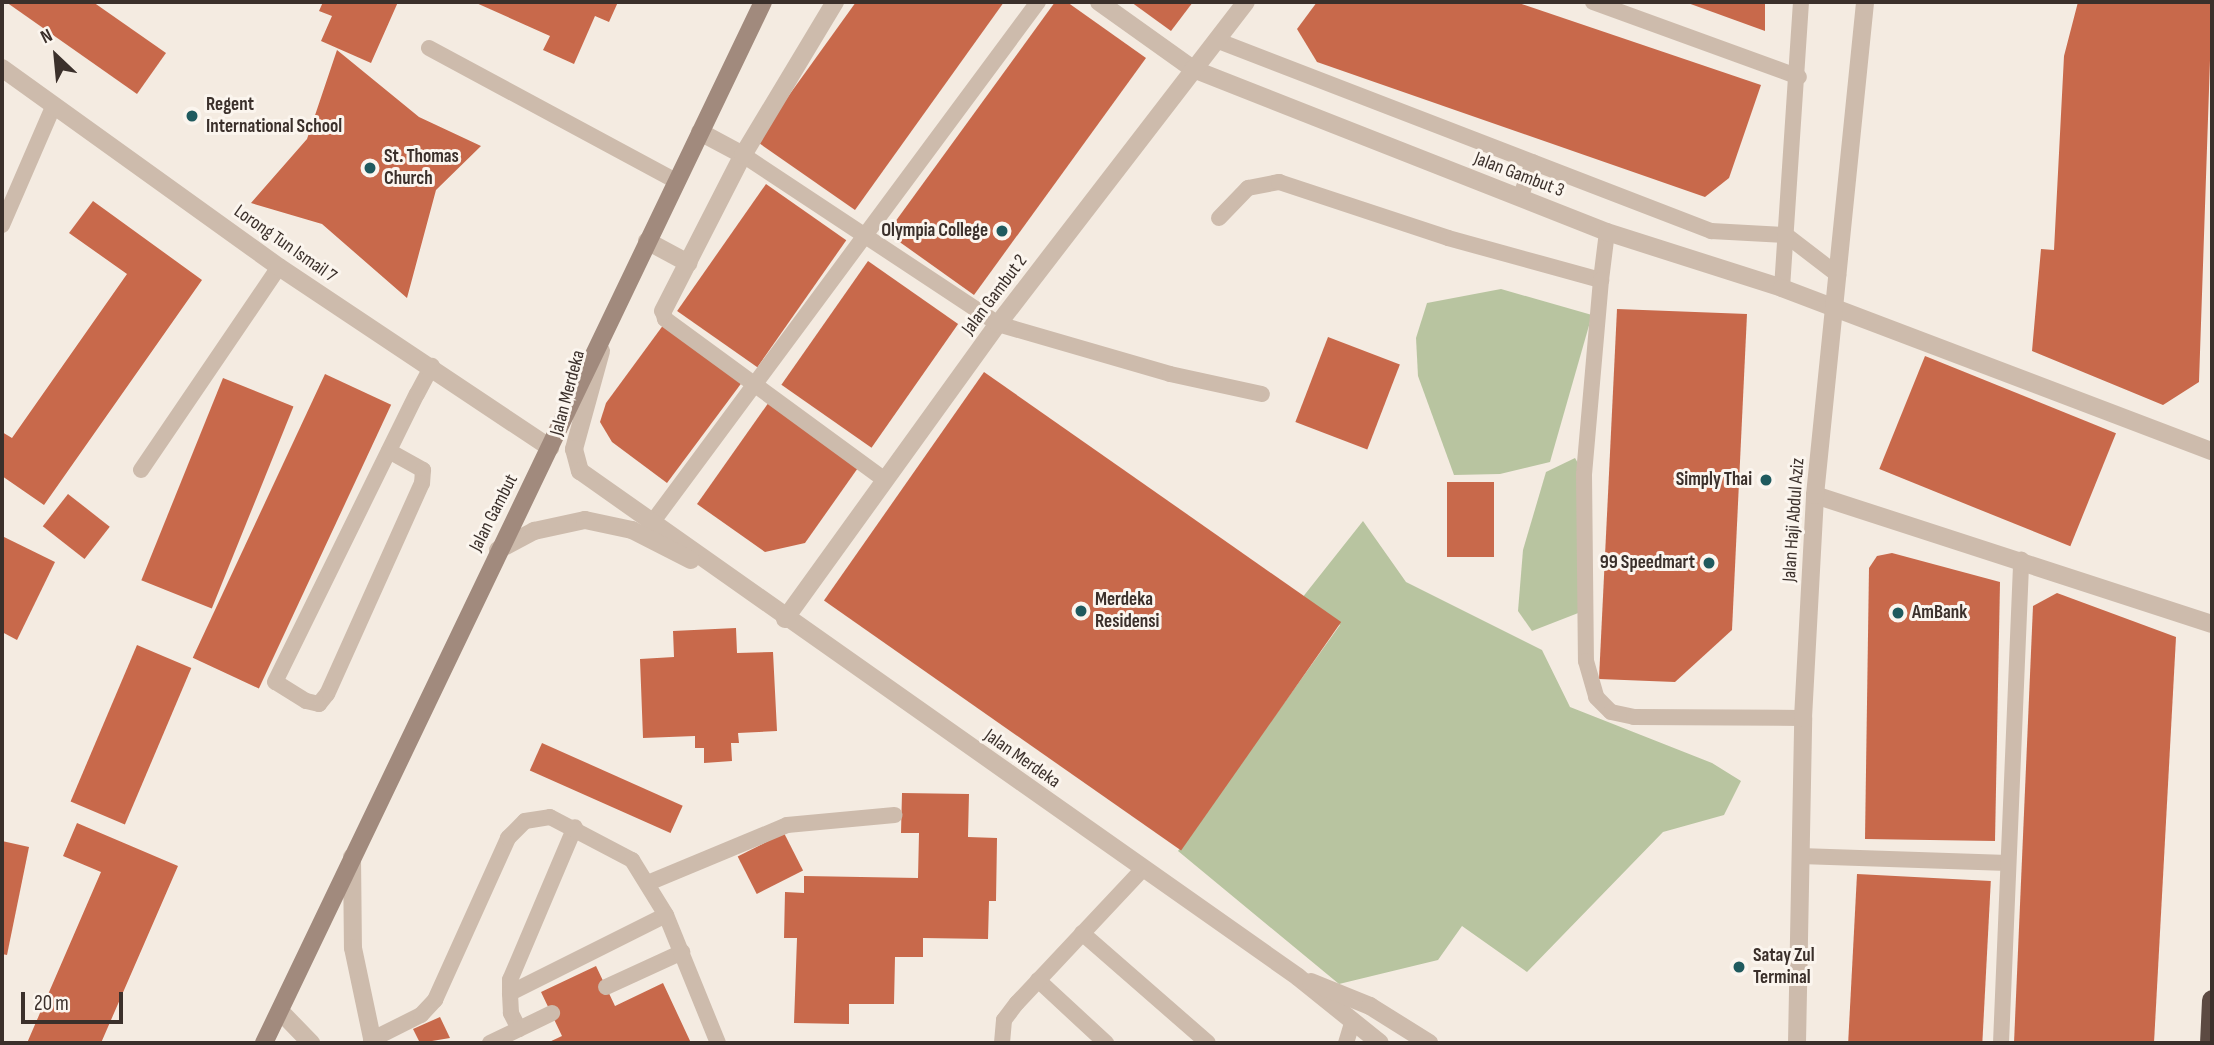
<!DOCTYPE html>
<html>
<head>
<meta charset="utf-8">
<style>
  body { margin:0 }
  #map { position:relative; width:2214px; height:1045px; overflow:hidden; background:#f4ebe1; font-family:"Sofia Sans Condensed",sans-serif }
  div>[style] { position:absolute }
  [style*='--x'] { left:calc(var(--x)*1px); top:calc(var(--y)*1px); width:calc(var(--w)*1px); rotate:calc(var(--a)*1deg) }
  .green>* { inset:0; background:#b8c4a0 }
  .building>* { inset:0; background:#c8694b; transform-origin:0 0 }
  .lane>* { height:16px; margin:-8px; padding:0 8px; transform-origin:8px; border-radius:8px; background:#cdbbac }
  .street>* { height:18px; margin:-9px; padding:0 9px; transform-origin:9px; border-radius:9px; background:#cdbbac }
  .secondary>* { height:18px; margin:-9px; padding:0 9px; transform-origin:9px; border-radius:9px; background:#a18a7d }
  .highway>* { height:21px; margin:-10.5px; padding:0 10.5px; transform-origin:10.5px; border-radius:10.5px; background:#5c4a42 }
  .dots>* { width:19px; height:19px; translate:-50% -50%; box-sizing:border-box; border:4px solid #fbf5ee; border-radius:50% }
  span { translate:-50% -50%; white-space:nowrap; text-align:center; line-height:1.15; -webkit-text-stroke:6px #fbf5ee; paint-order:stroke }
  .poi-label { font-size:19px; color:#3b302b; font-weight:700 }
  .left { translate:0 -50%; text-align:left }
  .right { translate:-100% -50%; text-align:right }
  .street-label { font-size:19px; color:#3b302b }
  .frame { position:absolute; inset:0; border:4px solid #3b302b; pointer-events:none }
  .north { position:absolute; left:21px; top:21px; width:70px; height:70px; -webkit-text-stroke:5px #fbf5ee; paint-order:stroke; rotate:334deg; font-size:19px; font-weight:700; line-height:28px; text-align:center; color:#3b302b }
  .north::after { content:''; display:block; margin:auto; width:24px; height:32px; background:#3b302b; clip-path:polygon(50% 0,100% 100%,50% 72%,0 100%) }
  .scale { position:absolute; left:21px; top:992px; width:102px; height:32px; box-sizing:border-box; border:4px solid #3b302b; border-top:0; padding-left:9px; font-size:21px; line-height:24px; white-space:nowrap; color:#3b302b; -webkit-text-stroke:5px #fbf5ee; paint-order:stroke }
</style>
</head>
<body>
<div id="map">
  <div class="green">
    <i style="clip-path:polygon(1501px 289px,1592px 315px,1550px 462px,1500px 474px,1454px 475px,1418px 376px,1416px 338px,1427px 303px)"></i>
    <i style="clip-path:polygon(1575px 458px,1584px 474px,1586px 610px,1532px 631px,1518px 611px,1523px 550px,1546px 472px)"></i>
    <i style="clip-path:polygon(1363px 521px,1406px 582px,1542px 650px,1570px 707px,1712px 763px,1741px 781px,1724px 815px,1663px 832px,1527px 972px,1462px 926px,1438px 960px,1339px 984px,1178px 851px,1340px 625px,1302px 598px)"></i>
  </div>
  <div class="building">
    <i style="clip-path:polygon(6px 2px,93px 2px,166px 53px,137px 94px)"></i>
    <i style="clip-path:polygon(323px 2px,398px 2px,371px 63px,321px 41px,332px 16px,319px 11px)"></i>
    <i style="clip-path:polygon(474px 2px,618px 2px,609px 22px,595px 16px,574px 64px,543px 50px,550px 36px)"></i>
    <i style="clip-path:polygon(856px 2px,1004px 2px,855px 210px,756px 141px)"></i>
    <i style="clip-path:polygon(1055px 2px,1067px 2px,1146px 58px,974px 295px,887px 233px)"></i>
    <i style="clip-path:polygon(1131px 2px,1193px 2px,1171px 31px)"></i>
    <i style="clip-path:polygon(1317px 2px,1516px 2px,1761px 85px,1729px 178px,1705px 197px,1317px 62px,1297px 29px)"></i>
    <i style="clip-path:polygon(1685px 2px,1765px 2px,1765px 31px)"></i>
    <i style="clip-path:polygon(2078px 2px,2212px 2px,2199px 382px,2163px 405px,2032px 351px,2041px 249px,2054px 250px,2064px 56px)"></i>
    <i style="clip-path:polygon(337px 50px,419px 117px,481px 146px,436px 190px,407px 298px,322px 224px,251px 203px,307px 139px)"></i>
    <i style="left:766px;top:184px;width:98px;height:155px;rotate:35deg"></i>
    <i style="clip-path:polygon(93px 201px,202px 280px,44px 505px,2px 476px,2px 432px,12px 438px,127px 274px,69px 233px)"></i>
    <i style="left:868px;top:261px;width:110px;height:151px;rotate:35deg"></i>
    <i style="clip-path:polygon(1617px 309px,1747px 314px,1732px 630px,1675px 682px,1599px 679px)"></i>
    <i style="clip-path:polygon(664px 324px,743px 381px,667px 483px,612px 442px,600px 422px,606px 403px)"></i>
    <i style="left:1328px;top:337px;width:77px;height:91px;rotate:21deg"></i>
    <i style="left:1925px;top:356px;width:206px;height:122px;rotate:22deg"></i>
    <i style="left:984px;top:372px;width:436px;height:279px;rotate:35deg"></i>
    <i style="left:325px;top:374px;width:73px;height:313px;rotate:25deg"></i>
    <i style="left:223px;top:378px;width:76px;height:218px;rotate:22deg"></i>
    <i style="clip-path:polygon(769px 402px,860px 465px,805px 543px,765px 552px,697px 504px)"></i>
    <i style="left:1447px;top:482px;width:47px;height:75px"></i>
    <i style="left:68px;top:494px;width:53px;height:41px;rotate:38deg"></i>
    <i style="clip-path:polygon(2px 536px,55px 562px,17px 640px,2px 632px)"></i>
    <i style="clip-path:polygon(1892px 553px,2000px 582px,1995px 841px,1865px 839px,1869px 568px,1877px 556px)"></i>
    <i style="clip-path:polygon(2057px 593px,2176px 637px,2154px 1043px,2014px 1043px,2033px 606px)"></i>
    <i style="clip-path:polygon(736px 628px,737px 653px,773px 652px,777px 731px,738px 733px,739px 743px,731px 743px,732px 761px,704px 763px,704px 748px,695px 748px,695px 736px,643px 738px,640px 659px,674px 657px,673px 631px)"></i>
    <i style="left:137px;top:645px;width:59px;height:170px;rotate:23deg"></i>
    <i style="left:542px;top:743px;width:154px;height:30px;rotate:24deg"></i>
    <i style="clip-path:polygon(902px 793px,969px 794px,968px 837px,997px 838px,996px 901px,989px 901px,988px 939px,923px 938px,923px 957px,895px 957px,894px 1004px,849px 1004px,849px 1024px,794px 1023px,797px 938px,784px 938px,785px 892px,804px 893px,804px 876px,918px 878px,919px 833px,901px 833px)"></i>
    <i style="clip-path:polygon(77px 823px,178px 866px,101px 1043px,27px 1043px,101px 872px,63px 856px)"></i>
    <i style="left:784px;top:833px;width:42px;height:52px;rotate:63deg"></i>
    <i style="clip-path:polygon(2px 841px,29px 847px,7px 955px,2px 954px)"></i>
    <i style="left:1857px;top:874px;width:134px;height:169px;rotate:3deg"></i>
    <i style="clip-path:polygon(596px 966px,615px 1006px,663px 983px,691px 1043px,547px 1043px,562px 1036px,541px 992px)"></i>
    <i style="clip-path:polygon(440px 1017px,450px 1038px,420px 1043px,413px 1029px)"></i>
  </div>
  <div class="lane">
    <i style="--x:1593;--y:2;--w:219;--a:20"></i>
    <i style="--x:1216;--y:40;--w:531;--a:21.1"></i>
    <i style="--x:1711;--y:231;--w:75;--a:3.1"></i>
    <i style="--x:1786;--y:235;--w:66;--a:37.6"></i>
    <i style="--x:429;--y:48;--w:281;--a:28.3"></i>
    <i style="--x:743;--y:155;--w:306;--a:33.5"></i>
    <i style="--x:998;--y:324;--w:179;--a:16.2"></i>
    <i style="--x:1170;--y:374;--w:94;--a:12.3"></i>
    <i style="--x:1520;--y:198;--w:38;--a:-70"></i>
    <i style="--x:1219;--y:218;--w:42;--a:-46"></i>
    <i style="--x:1248;--y:188;--w:32;--a:-11"></i>
    <i style="--x:1279;--y:182;--w:178;--a:18.3"></i>
    <i style="--x:1448;--y:238;--w:159;--a:15.4"></i>
    <i style="--x:1601;--y:280;--w:48;--a:-82.9"></i>
    <i style="--x:2;--y:225;--w:131;--a:-66.6"></i>
    <i style="--x:1601;--y:280;--w:195;--a:95"></i>
    <i style="--x:1584;--y:474;--w:187;--a:89.4"></i>
    <i style="--x:1586;--y:661;--w:37;--a:74"></i>
    <i style="--x:1596;--y:697;--w:21;--a:45"></i>
    <i style="--x:1611;--y:712;--w:24;--a:12"></i>
    <i style="--x:1634;--y:717;--w:169;--a:0.3"></i>
    <i style="--x:1782;--y:288;--w:287;--a:-86.2"></i>
    <i style="--x:663;--y:311;--w:8;--a:76"></i>
    <i style="--x:665;--y:319;--w:273;--a:36.2"></i>
    <i style="--x:389;--y:451;--w:39;--a:29"></i>
    <i style="--x:423;--y:470;--w:13;--a:94"></i>
    <i style="--x:422;--y:483;--w:231;--a:114.2"></i>
    <i style="--x:327;--y:694;--w:13;--a:129"></i>
    <i style="--x:319;--y:704;--w:13;--a:-167"></i>
    <i style="--x:306;--y:701;--w:36;--a:-148"></i>
    <i style="--x:275;--y:682;--w:321;--a:-63.8"></i>
    <i style="--x:417;--y:394;--w:32;--a:-62"></i>
    <i style="--x:141;--y:470;--w:245;--a:-55.8"></i>
    <i style="--x:654;--y:520;--w:645;--a:-53.45"></i>
    <i style="--x:1800;--y:856;--w:208;--a:1.9"></i>
    <i style="--x:648;--y:883;--w:151;--a:-22.6"></i>
    <i style="--x:787;--y:825;--w:108;--a:-5.3"></i>
    <i style="--x:1082;--y:933;--w:167;--a:41.1"></i>
    <i style="--x:1038;--y:980;--w:93;--a:42.8"></i>
    <i style="--x:606;--y:987;--w:84;--a:-24.7"></i>
    <i style="--x:510;--y:993;--w:13;--a:-90"></i>
    <i style="--x:510;--y:980;--w:166;--a:-67"></i>
    <i style="--x:519;--y:1029;--w:18;--a:-117"></i>
    <i style="--x:511;--y:1013;--w:20;--a:-93"></i>
    <i style="--x:510;--y:993;--w:174;--a:-26.6"></i>
    <i style="--x:371;--y:1040;--w:56;--a:-26.6"></i>
    <i style="--x:421;--y:1015;--w:21;--a:-47"></i>
    <i style="--x:435;--y:1000;--w:178;--a:-65.7"></i>
    <i style="--x:508;--y:838;--w:24;--a:-45"></i>
    <i style="--x:525;--y:821;--w:25;--a:-9"></i>
    <i style="--x:550;--y:817;--w:93;--a:27.7"></i>
    <i style="--x:632;--y:860;--w:65;--a:58.3"></i>
    <i style="--x:666;--y:915;--w:138;--a:67.9"></i>
    <i style="--x:490;--y:1043;--w:69;--a:-25.8"></i>
    <i style="--x:1002;--y:1043;--w:23;--a:-85"></i>
    <i style="--x:1004;--y:1020;--w:21;--a:-53"></i>
    <i style="--x:1017;--y:1003;--w:184;--a:-46.8"></i>
    <i style="--x:1346;--y:1043;--w:21;--a:-73"></i>
    <i style="--x:2001;--y:1043;--w:484;--a:-87.6"></i>
  </div>
  <div class="street">
    <i style="--x:1099;--y:2;--w:115;--a:35.5"></i>
    <i style="--x:1193;--y:69;--w:445;--a:21.5"></i>
    <i style="--x:1607;--y:232;--w:184;--a:17.7"></i>
    <i style="--x:1782;--y:288;--w:460;--a:20.8"></i>
    <i style="--x:2;--y:68;--w:341;--a:35.7"></i>
    <i style="--x:279;--y:267;--w:326;--a:33.7"></i>
    <i style="--x:700;--y:132;--w:49;--a:28.1"></i>
    <i style="--x:647;--y:241;--w:47;--a:28.2"></i>
    <i style="--x:663;--y:311;--w:175;--a:-62.9"></i>
    <i style="--x:743;--y:155;--w:179;--a:-59"></i>
    <i style="--x:601;--y:351;--w:102;--a:105.4"></i>
    <i style="--x:574;--y:449;--w:23;--a:75"></i>
    <i style="--x:580;--y:471;--w:878;--a:35.17"></i>
    <i style="--x:1298;--y:977;--w:105;--a:38.8"></i>
    <i style="--x:1815;--y:495;--w:417;--a:18"></i>
    <i style="--x:498;--y:550;--w:41;--a:-27.8"></i>
    <i style="--x:534;--y:531;--w:52;--a:-12.2"></i>
    <i style="--x:585;--y:520;--w:48;--a:12"></i>
    <i style="--x:632;--y:530;--w:66;--a:27"></i>
    <i style="--x:785;--y:619;--w:364;--a:-54.2"></i>
    <i style="--x:998;--y:324;--w:406;--a:-52.4"></i>
    <i style="--x:352;--y:857;--w:91;--a:89.4"></i>
    <i style="--x:353;--y:948;--w:97;--a:78.1"></i>
    <i style="--x:1311;--y:982;--w:64;--a:22.1"></i>
    <i style="--x:1370;--y:1006;--w:70;--a:32.1"></i>
    <i style="--x:280;--y:1011;--w:45;--a:45.9"></i>
    <i style="--x:1797;--y:1043;--w:325;--a:-88.9"></i>
    <i style="--x:1803;--y:718;--w:223;--a:-86.9"></i>
    <i style="--x:1815;--y:495;--w:496;--a:-84.2"></i>
  </div>
  <div class="secondary">
    <i style="--x:264;--y:1043;--w:1154;--a:-64.39"></i>
  </div>
  <div class="highway">
    <i style="--x:2210;--y:1043;--w:43;--a:-87.3"></i>
  </div>
  <div class="dots">
    <i style="left:192px;top:116px;background:#1f5a5e"></i>
    <i style="left:370px;top:168px;background:#1f5a5e"></i>
    <i style="left:1002px;top:231px;background:#1f5a5e"></i>
    <i style="left:1766px;top:480px;background:#1f5a5e"></i>
    <i style="left:1709px;top:563px;background:#1f5a5e"></i>
    <i style="left:1081px;top:611px;background:#1f5a5e"></i>
    <i style="left:1898px;top:613px;background:#1f5a5e"></i>
    <i style="left:1739px;top:967px;background:#1f5a5e"></i>
  </div>
  <div class="poi-label">
    <span class="left" style="left:206px;top:116px">Regent<br>International School</span>
    <span class="left" style="left:384px;top:168px">St. Thomas<br>Church</span>
    <span class="right" style="left:988px;top:231px">Olympia College</span>
    <span class="right" style="left:1752px;top:480px">Simply Thai</span>
    <span class="right" style="left:1695px;top:563px">99 Speedmart</span>
    <span class="left" style="left:1095px;top:611px">Merdeka<br>Residensi</span>
    <span class="left" style="left:1912px;top:613px">AmBank</span>
    <span class="left" style="left:1753px;top:967px">Satay Zul<br>Terminal</span>
  </div>
  <div class="street-label">
    <span style="left:1519px;top:175px;rotate:21deg">Jalan Gambut 3</span>
    <span style="left:285px;top:244px;rotate:35deg">Lorong Tun Ismail 7</span>
    <span style="left:995px;top:295px;rotate:-53deg">Jalan Gambut 2</span>
    <span style="left:568px;top:393px;rotate:-75deg">Jalan Merdeka</span>
    <span style="left:494px;top:513px;rotate:-63deg">Jalan Gambut</span>
    <span style="left:1794px;top:520px;rotate:-86deg">Jalan Haji Abdul Aziz</span>
    <span style="left:1022px;top:759px;rotate:35deg">Jalan Merdeka</span>
  </div>
  <div class="frame"></div>
  <div class="north">N</div>
  <div class="scale">20 m</div>
</div>
</body>
</html>
